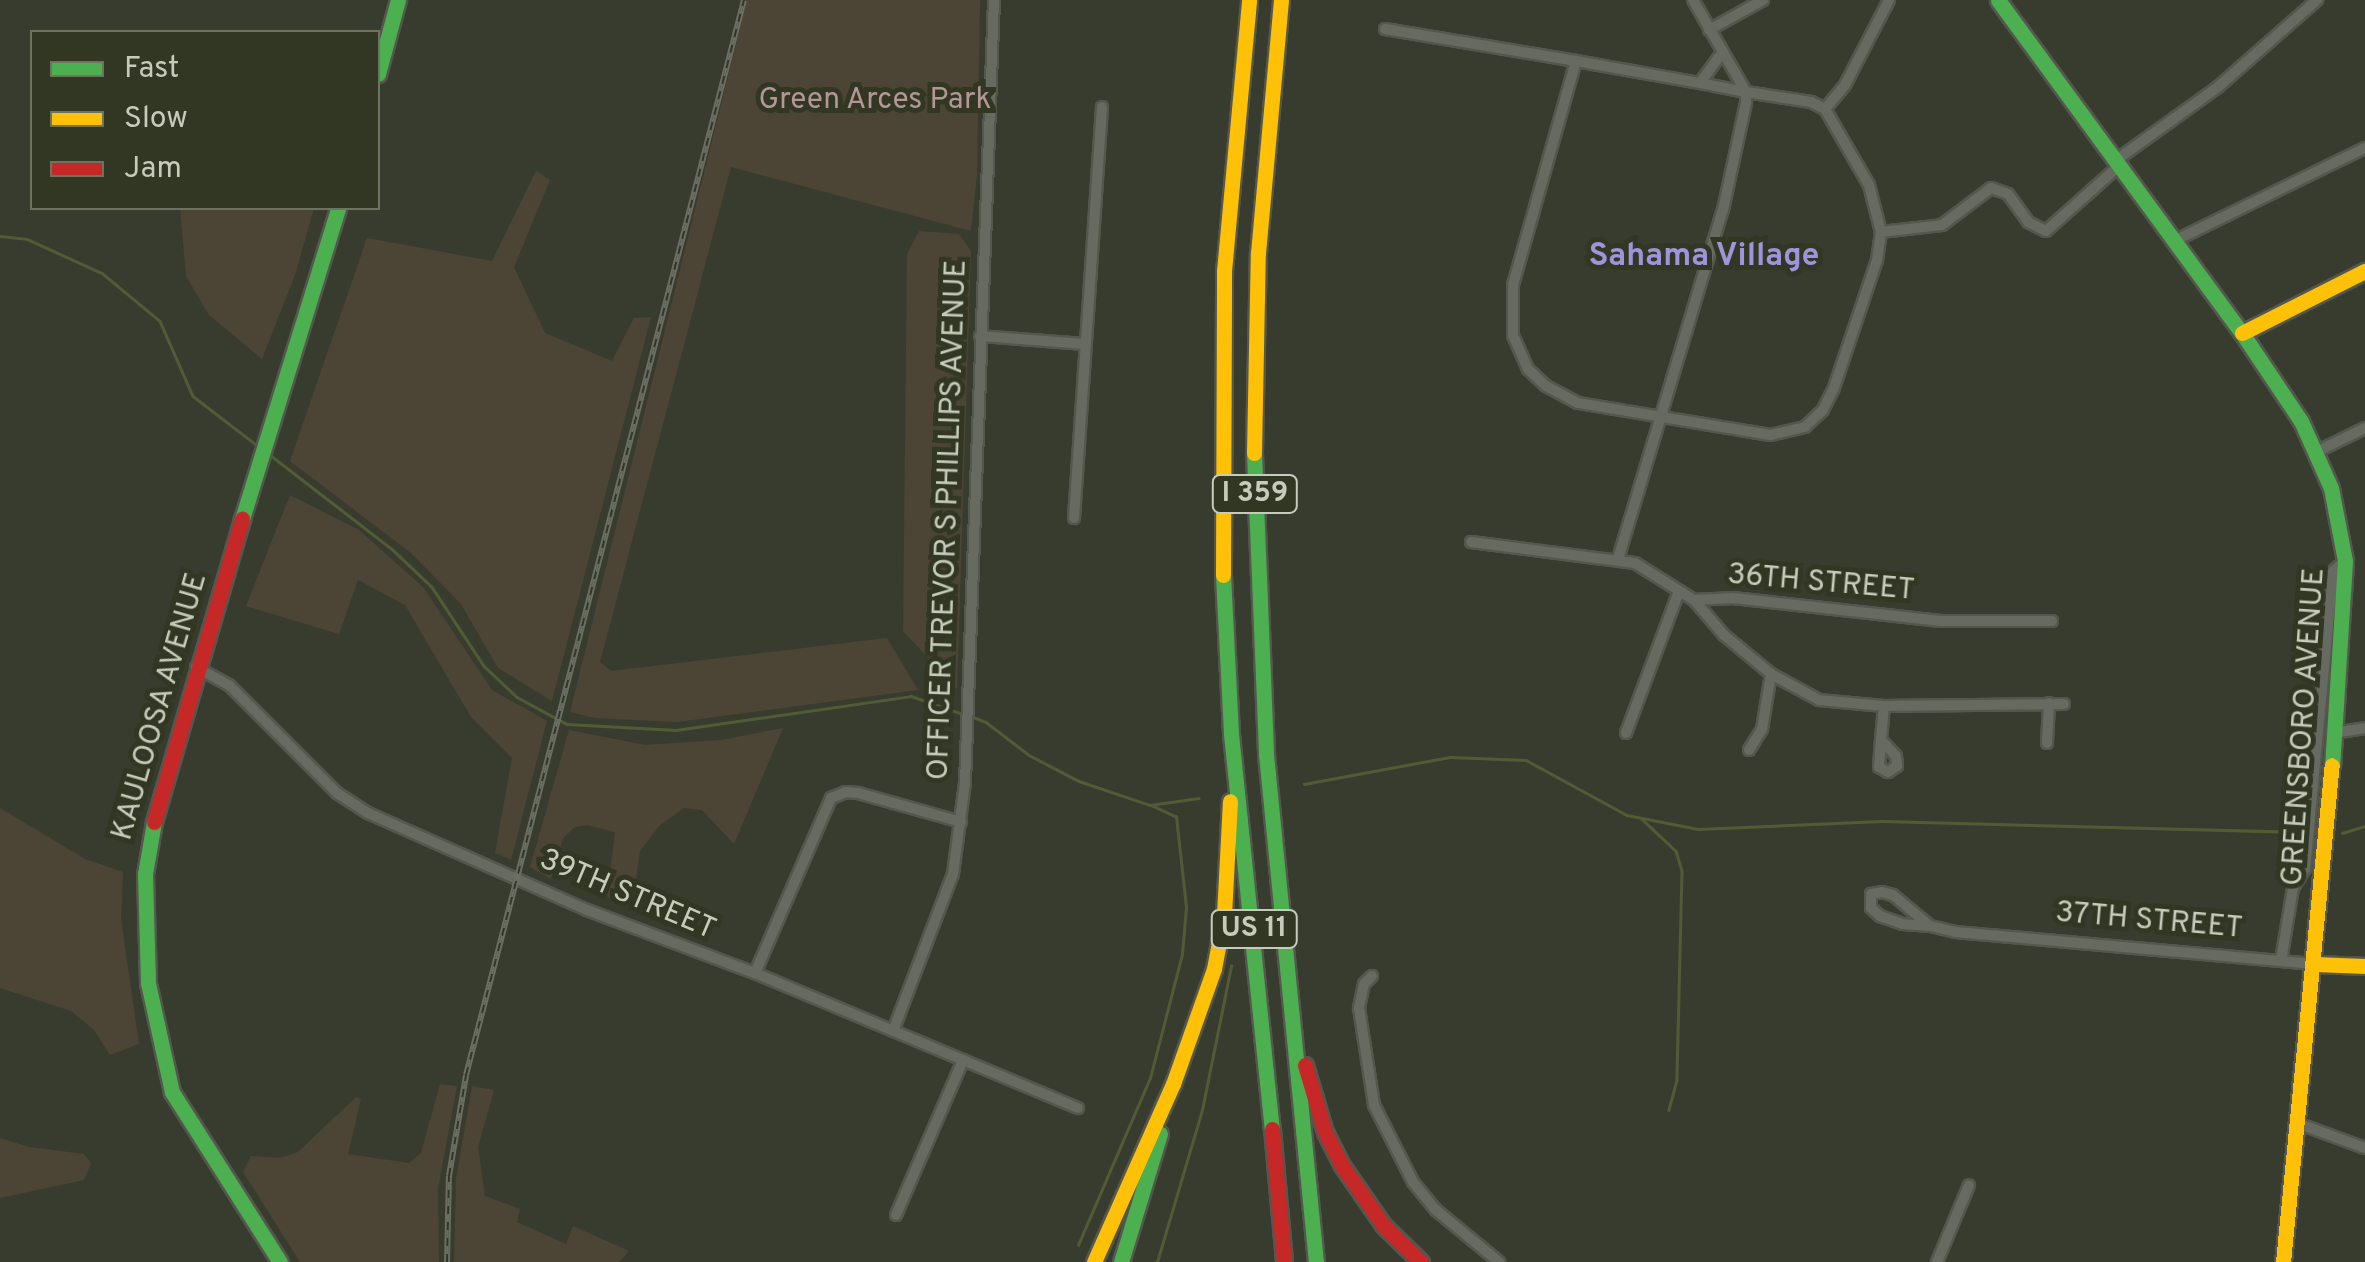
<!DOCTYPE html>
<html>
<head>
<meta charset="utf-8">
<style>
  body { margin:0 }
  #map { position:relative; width:2365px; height:1262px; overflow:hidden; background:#383c2f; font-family:Overpass,sans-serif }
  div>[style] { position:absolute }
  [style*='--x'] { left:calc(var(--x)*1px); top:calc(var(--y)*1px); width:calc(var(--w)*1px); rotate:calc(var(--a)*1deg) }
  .green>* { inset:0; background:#4c4535 }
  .stream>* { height:2.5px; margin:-1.25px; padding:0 1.25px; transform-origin:1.25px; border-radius:1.25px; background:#515c36 }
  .roads { filter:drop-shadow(2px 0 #54574d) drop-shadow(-2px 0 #54574d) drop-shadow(0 2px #54574d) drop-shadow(0 -2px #54574d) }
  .street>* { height:10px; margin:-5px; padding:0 5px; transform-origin:5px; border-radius:5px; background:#666a60 }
  .fast>* { height:15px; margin:-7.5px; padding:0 7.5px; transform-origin:7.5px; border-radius:7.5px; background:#4caf50 }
  .slow>* { height:15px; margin:-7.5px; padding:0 7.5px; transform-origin:7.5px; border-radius:7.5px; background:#ffc107 }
  .jam>* { height:15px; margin:-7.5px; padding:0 7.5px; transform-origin:7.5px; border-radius:7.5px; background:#c62828 }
  .rail>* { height:6px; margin-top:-3px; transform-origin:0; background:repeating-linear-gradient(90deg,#313722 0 8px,#6a6e63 0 16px); box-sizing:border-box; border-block:2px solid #6a6e63 }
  span { translate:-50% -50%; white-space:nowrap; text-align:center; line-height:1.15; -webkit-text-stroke:10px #313722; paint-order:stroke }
  .shield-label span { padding:2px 8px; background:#313722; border:2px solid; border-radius:8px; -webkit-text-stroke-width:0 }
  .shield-label { font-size:28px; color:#c6ccbb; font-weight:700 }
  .park-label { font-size:30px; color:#b49698 }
  .street-label { font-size:30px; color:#c6ccbb }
  .neighbourhood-label { font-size:32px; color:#9f94dc; font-weight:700 }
  .legend { position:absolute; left:30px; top:30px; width:350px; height:180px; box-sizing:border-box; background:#313722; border:2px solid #6d735f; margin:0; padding:12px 18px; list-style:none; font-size:30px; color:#c6ccbb }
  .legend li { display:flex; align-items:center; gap:20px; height:50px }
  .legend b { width:50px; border:2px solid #6d735f }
</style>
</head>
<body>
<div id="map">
  <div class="green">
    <i style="clip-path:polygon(747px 0,980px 0,977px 175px,971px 231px,731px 167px,600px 662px,611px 671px,887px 638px,918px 690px,677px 722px,595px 718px,570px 712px)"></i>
    <i style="clip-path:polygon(536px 171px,550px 180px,514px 267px,545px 333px,612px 361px,634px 318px,651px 317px,552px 701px,498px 668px,461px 604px,411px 553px,290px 461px,367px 238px,492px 261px)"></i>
    <i style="clip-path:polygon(180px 208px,314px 208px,295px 275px,262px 359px,209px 315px,186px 276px)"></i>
    <i style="clip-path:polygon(919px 231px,959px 234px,971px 251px,957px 689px,903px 631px,907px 254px)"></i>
    <i style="clip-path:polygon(290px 495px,359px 530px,423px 587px,492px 690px,547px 721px,511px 860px,495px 853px,512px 758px,471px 717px,405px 605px,358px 580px,339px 634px,246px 606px)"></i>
    <i style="clip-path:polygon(783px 728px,734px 844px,702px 810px,684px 808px,660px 825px,640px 851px,633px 899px,627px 906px,607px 896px,615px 832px,587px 825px,575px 827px,563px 838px,551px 879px,530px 867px,569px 730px,645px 745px,721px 740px)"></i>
    <i style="clip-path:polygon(0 808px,85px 859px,123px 872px,121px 919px,139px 1044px,110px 1055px,94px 1030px,71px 1011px,0 988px)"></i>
    <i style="clip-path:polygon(440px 1084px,457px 1086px,438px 1189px,439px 1262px,300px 1262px,243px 1172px,251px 1156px,281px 1158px,298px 1152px,356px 1097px,361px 1099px,348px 1154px,409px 1163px,421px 1153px)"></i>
    <i style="clip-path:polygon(472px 1086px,494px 1090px,478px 1147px,485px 1196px,520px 1209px,517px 1222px,566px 1244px,573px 1226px,629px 1251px,619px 1262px,454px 1262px,456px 1179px)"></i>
    <i style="clip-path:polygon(0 1138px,29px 1147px,84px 1154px,91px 1163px,84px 1180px,0 1198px)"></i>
  </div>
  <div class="stream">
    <i style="--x:0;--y:236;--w:27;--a:6"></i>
    <i style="--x:27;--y:239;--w:82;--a:24.4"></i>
    <i style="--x:102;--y:273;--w:75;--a:39.6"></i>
    <i style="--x:160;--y:321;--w:82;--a:66.3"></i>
    <i style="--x:193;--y:396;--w:82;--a:37.6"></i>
    <i style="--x:269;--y:454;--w:155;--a:37.7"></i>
    <i style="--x:392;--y:549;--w:55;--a:43.5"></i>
    <i style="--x:432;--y:587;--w:95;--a:56.6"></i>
    <i style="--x:484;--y:666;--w:45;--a:43.2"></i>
    <i style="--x:517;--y:697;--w:57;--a:28.4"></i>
    <i style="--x:567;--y:724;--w:109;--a:3.2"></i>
    <i style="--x:676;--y:730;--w:237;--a:-8.2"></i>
    <i style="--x:911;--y:696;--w:58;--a:19.1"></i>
    <i style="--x:973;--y:717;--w:14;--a:21"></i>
    <i style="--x:986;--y:722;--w:54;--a:37.5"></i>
    <i style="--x:1029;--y:755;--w:56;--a:27.5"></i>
    <i style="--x:1079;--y:781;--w:75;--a:18.7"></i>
    <i style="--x:1150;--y:805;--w:49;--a:-8.1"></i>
    <i style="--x:1304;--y:784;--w:148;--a:-10.5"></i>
    <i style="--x:1450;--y:757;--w:76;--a:2.3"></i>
    <i style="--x:1526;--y:760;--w:115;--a:28.6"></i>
    <i style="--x:1627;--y:815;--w:72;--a:11.2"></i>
    <i style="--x:1698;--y:829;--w:184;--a:-2.5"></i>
    <i style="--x:1882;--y:821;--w:421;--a:1.5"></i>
    <i style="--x:1642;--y:819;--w:47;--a:43.3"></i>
    <i style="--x:1676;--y:851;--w:21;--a:73"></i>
    <i style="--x:1682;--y:871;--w:209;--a:91.4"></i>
    <i style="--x:1677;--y:1080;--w:31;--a:105"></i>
    <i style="--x:2342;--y:833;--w:24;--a:-17"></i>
    <i style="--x:1078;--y:1245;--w:182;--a:-66.7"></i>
    <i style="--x:1150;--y:1078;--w:128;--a:-75.5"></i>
    <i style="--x:1182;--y:954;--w:47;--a:-85.1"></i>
    <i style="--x:1186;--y:907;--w:91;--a:-96.3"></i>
    <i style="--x:1176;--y:817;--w:26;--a:-155"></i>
    <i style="--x:1157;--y:1262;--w:159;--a:-73.5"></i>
    <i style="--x:1202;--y:1110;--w:147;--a:-78.6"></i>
  </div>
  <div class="roads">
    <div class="street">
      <i style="--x:1385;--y:29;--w:194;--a:9.5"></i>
      <i style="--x:1576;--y:61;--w:126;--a:10.1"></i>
      <i style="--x:1700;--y:83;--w:47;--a:11.1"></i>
      <i style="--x:1746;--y:92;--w:66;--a:8.7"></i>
      <i style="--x:1811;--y:102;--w:16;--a:27"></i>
      <i style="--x:1825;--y:109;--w:88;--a:59.9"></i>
      <i style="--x:1869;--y:185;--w:49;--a:75.7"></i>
      <i style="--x:1881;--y:232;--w:28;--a:98"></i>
      <i style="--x:1877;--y:260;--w:135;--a:108.6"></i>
      <i style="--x:1834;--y:388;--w:25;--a:117"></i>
      <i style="--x:1823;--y:410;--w:25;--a:137"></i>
      <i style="--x:1805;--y:427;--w:36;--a:167"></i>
      <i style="--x:1770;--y:435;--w:195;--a:-170.5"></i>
      <i style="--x:1578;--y:403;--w:36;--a:-152"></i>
      <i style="--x:1546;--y:386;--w:25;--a:-137"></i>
      <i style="--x:1528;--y:369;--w:37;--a:-114"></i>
      <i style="--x:1513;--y:335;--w:50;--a:-90"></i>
      <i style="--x:1513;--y:285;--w:233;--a:-74.3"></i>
      <i style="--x:1709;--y:30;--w:62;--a:-29.1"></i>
      <i style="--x:1700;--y:83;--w:37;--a:-54"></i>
      <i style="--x:1825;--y:109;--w:31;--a:-50"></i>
      <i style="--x:1845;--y:85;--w:96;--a:-62.6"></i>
      <i style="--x:2115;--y:161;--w:127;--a:-35.7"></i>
      <i style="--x:2218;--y:87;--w:132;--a:-41.3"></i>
      <i style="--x:1881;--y:232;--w:61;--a:-6.5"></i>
      <i style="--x:1942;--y:225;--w:61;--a:-37.1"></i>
      <i style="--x:1991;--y:188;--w:18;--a:19"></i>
      <i style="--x:2008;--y:194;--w:34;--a:54"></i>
      <i style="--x:2028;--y:222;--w:20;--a:27"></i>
      <i style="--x:2046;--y:231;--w:98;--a:-41.7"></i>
      <i style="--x:2174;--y:241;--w:212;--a:-26"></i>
      <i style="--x:980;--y:336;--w:103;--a:4.4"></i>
      <i style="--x:2318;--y:451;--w:52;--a:-26.1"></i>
      <i style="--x:1074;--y:518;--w:412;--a:-86.1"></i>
      <i style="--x:1471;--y:542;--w:165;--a:7.3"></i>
      <i style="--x:1635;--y:563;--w:70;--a:32.1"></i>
      <i style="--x:1694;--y:600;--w:46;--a:49.4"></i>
      <i style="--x:1724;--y:635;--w:61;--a:39.7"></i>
      <i style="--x:1771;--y:674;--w:55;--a:28.4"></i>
      <i style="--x:1819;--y:700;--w:65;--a:5.3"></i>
      <i style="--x:1884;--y:706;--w:180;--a:-0.6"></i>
      <i style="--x:1618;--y:559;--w:364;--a:-73.3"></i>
      <i style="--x:1723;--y:210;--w:109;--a:-77.9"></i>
      <i style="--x:1746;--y:103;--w:11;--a:-90"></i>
      <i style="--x:1746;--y:92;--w:106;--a:-119.9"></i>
      <i style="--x:1694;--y:600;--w:39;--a:-3"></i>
      <i style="--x:1733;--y:598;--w:209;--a:6.3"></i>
      <i style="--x:1941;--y:621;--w:111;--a:0"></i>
      <i style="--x:196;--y:667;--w:38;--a:29"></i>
      <i style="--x:229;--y:685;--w:153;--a:45"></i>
      <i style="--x:337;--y:793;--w:37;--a:33"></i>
      <i style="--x:368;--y:813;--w:240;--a:23.9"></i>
      <i style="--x:587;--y:910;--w:179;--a:20.6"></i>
      <i style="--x:755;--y:973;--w:350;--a:22.7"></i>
      <i style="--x:1626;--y:733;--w:152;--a:-69.5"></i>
      <i style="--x:2334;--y:733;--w:31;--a:-9"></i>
      <i style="--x:1881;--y:740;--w:22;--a:47"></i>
      <i style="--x:1896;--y:756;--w:10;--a:84"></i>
      <i style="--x:1897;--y:766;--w:11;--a:146"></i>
      <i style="--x:1888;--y:772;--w:10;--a:-151"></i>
      <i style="--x:1879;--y:767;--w:27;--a:-86"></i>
      <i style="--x:1881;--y:740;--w:34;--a:-85"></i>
      <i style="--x:2047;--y:743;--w:40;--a:-87.1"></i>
      <i style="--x:1749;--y:750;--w:25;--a:-58"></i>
      <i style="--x:1762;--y:729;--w:56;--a:-80.7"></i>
      <i style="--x:1882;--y:892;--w:11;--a:15"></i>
      <i style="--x:1893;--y:895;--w:48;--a:40"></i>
      <i style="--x:1930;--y:926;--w:27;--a:-176"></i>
      <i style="--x:1903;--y:924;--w:24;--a:-161"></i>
      <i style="--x:1880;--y:916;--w:12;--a:-138"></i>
      <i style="--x:1871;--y:908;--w:14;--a:-90"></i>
      <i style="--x:1871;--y:894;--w:11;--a:-10"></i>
      <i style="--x:1930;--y:926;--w:26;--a:13"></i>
      <i style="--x:1955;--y:932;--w:361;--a:5.1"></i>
      <i style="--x:2281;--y:961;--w:74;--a:-80.7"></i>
      <i style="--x:2293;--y:888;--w:22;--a:-58"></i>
      <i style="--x:2305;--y:869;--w:299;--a:-84.6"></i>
      <i style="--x:2333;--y:571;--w:16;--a:-40"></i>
      <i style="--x:755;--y:973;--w:191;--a:-66.5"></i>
      <i style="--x:831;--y:798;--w:16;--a:-22"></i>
      <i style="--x:846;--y:792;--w:12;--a:5"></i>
      <i style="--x:858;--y:793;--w:107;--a:15.7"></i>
      <i style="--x:1372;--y:976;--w:11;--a:135"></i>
      <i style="--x:1364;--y:984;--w:25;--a:102"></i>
      <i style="--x:1359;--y:1008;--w:98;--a:81.2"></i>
      <i style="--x:1374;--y:1105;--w:86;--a:63.1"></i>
      <i style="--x:1413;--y:1182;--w:36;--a:51"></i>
      <i style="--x:1436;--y:1210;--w:82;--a:39.5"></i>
      <i style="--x:893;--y:1031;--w:168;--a:-69.1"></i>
      <i style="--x:953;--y:874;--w:92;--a:-82.5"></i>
      <i style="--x:965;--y:783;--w:784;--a:-87.88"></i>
      <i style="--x:2297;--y:1123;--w:72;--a:20.2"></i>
      <i style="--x:896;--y:1215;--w:169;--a:-66.6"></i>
      <i style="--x:1937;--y:1262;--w:83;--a:-67.4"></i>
    </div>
    <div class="fast">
      <i style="--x:1998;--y:0;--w:413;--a:53.8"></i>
      <i style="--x:2242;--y:333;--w:106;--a:56.2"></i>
      <i style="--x:2301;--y:421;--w:73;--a:65.9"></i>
      <i style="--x:2331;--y:488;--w:74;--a:79.1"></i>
      <i style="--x:2345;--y:561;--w:204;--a:93.6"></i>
      <i style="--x:378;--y:74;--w:77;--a:-74.9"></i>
      <i style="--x:1254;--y:453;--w:301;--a:87.7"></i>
      <i style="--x:1266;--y:754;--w:510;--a:84.38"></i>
      <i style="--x:242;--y:519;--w:325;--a:-72.8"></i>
      <i style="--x:1223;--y:575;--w:159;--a:87.1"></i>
      <i style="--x:1231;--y:734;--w:397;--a:84.1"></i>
      <i style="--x:154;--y:822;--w:53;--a:99.8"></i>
      <i style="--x:145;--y:874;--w:109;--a:88.4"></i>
      <i style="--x:148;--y:983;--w:112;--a:77.6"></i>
      <i style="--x:172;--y:1092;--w:201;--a:57.6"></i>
      <i style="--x:1121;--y:1262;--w:134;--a:-73.1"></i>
    </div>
    <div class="slow">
      <i style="--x:2242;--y:333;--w:138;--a:-26.8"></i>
      <i style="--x:1254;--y:453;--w:200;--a:-88.9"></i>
      <i style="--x:1258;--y:253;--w:254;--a:-84.8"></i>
      <i style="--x:1223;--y:575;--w:304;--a:-89.8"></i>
      <i style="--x:1224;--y:271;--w:272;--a:-84.7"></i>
      <i style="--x:2315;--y:964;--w:50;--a:2.3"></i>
      <i style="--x:1094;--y:1262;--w:195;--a:-66.1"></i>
      <i style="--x:1173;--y:1084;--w:122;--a:-70.4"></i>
      <i style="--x:1214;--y:969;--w:55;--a:-79.5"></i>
      <i style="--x:1224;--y:915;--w:114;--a:-87"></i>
      <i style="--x:2283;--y:1262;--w:499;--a:-84.4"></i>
    </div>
    <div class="jam">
      <i style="--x:154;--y:822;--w:316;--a:-73.8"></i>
      <i style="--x:1305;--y:1065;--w:70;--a:73.4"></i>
      <i style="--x:1325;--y:1132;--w:36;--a:63"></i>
      <i style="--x:1341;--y:1164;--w:75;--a:55.3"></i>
      <i style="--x:1384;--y:1226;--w:52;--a:44.2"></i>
      <i style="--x:1272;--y:1129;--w:134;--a:84.8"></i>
    </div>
  </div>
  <div class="rail">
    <i style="--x:447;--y:1262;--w:86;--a:-88.7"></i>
    <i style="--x:449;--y:1176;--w:102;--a:-80.4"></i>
    <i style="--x:466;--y:1075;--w:1110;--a:-75.5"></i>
  </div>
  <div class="shield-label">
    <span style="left:1255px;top:494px">I 359</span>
    <span style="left:1254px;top:929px">US 11</span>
  </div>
  <div class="park-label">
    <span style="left:875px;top:101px">Green Arces Park</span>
  </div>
  <div class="street-label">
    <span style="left:949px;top:520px;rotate:-88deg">OFFICER TREVOR S PHILLIPS AVENUE</span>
    <span style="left:1821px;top:584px;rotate:5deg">36TH STREET</span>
    <span style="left:161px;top:707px;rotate:-74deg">KAULOOSA AVENUE</span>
    <span style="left:2305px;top:727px;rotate:-86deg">GREENSBORO AVENUE</span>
    <span style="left:627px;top:896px;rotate:23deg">39TH STREET</span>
    <span style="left:2149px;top:922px;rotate:5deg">37TH STREET</span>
  </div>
  <div class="neighbourhood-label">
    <span style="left:1704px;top:257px">Sahama Village</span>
  </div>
  <ul class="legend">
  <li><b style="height:12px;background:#4caf50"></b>Fast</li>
  <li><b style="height:12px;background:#ffc107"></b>Slow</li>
  <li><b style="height:12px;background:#c62828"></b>Jam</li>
  </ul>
</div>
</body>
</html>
